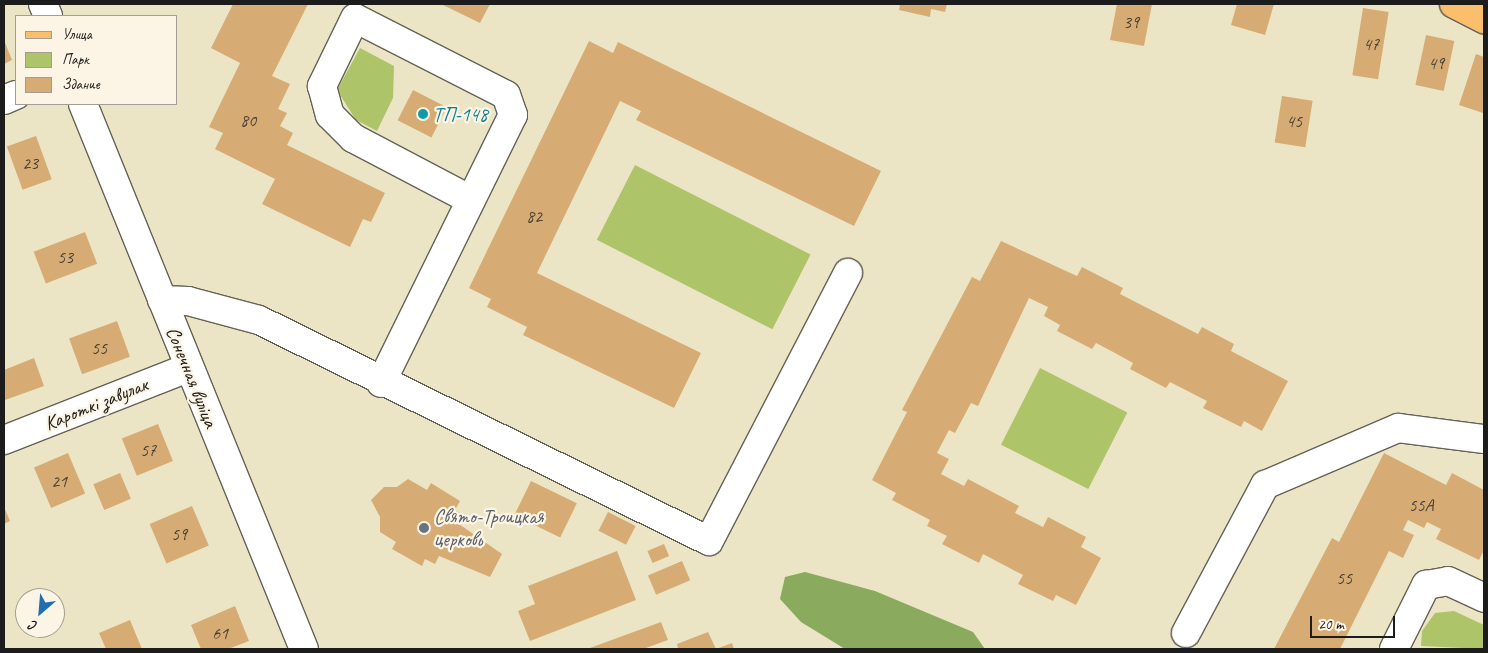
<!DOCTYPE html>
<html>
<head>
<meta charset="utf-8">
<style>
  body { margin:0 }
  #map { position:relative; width:1488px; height:653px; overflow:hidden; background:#ece5c5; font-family:Caveat,sans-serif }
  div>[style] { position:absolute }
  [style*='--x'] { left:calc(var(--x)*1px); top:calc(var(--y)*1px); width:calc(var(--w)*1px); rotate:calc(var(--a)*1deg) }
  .green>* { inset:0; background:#adc469; transform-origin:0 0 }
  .forest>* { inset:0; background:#8aaa5d }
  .building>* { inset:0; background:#d7ac74; transform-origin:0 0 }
  .roads { filter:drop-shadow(1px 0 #656257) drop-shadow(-1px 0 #656257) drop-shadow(0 1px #656257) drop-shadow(0 -1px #656257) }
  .minor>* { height:28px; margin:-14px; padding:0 14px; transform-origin:14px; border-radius:14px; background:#fff }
  .major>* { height:28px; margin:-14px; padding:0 14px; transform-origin:14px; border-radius:14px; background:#fabe6d }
  .dots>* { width:14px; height:14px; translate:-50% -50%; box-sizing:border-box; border:2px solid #fcf5e5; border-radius:50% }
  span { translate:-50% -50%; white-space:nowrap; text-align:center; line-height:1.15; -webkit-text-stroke:4.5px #fcf5e5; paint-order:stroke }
  .number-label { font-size:18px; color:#4b4032 }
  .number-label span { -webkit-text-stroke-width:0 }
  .culture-label { font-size:20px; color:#0d838f }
  .left { translate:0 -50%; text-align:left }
  .street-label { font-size:20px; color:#1c1c1c }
  .worship-label { font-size:20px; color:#5b616d }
  .frame { position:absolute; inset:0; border:5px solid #1c1c1c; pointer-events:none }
  .legend { position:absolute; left:15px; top:15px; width:162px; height:90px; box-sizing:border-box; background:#fcf5e5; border:1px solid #a29e95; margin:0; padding:6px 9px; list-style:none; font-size:15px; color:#1c1c1c }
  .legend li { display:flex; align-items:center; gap:10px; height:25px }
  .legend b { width:25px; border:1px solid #a29e95 }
  .north { position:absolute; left:15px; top:588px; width:50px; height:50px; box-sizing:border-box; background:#fcf5e5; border:1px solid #a29e95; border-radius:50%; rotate:207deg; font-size:14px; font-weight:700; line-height:20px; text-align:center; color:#1c1c1c }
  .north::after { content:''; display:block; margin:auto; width:18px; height:22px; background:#1f6fb2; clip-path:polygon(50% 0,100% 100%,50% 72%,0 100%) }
  .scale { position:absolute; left:1310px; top:616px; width:85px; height:22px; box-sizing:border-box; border:2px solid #1c1c1c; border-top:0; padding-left:6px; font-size:15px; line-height:18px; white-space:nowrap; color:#1c1c1c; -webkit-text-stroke:4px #fcf5e5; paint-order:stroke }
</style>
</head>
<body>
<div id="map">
  <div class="green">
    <i style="clip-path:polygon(360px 48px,394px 66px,393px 98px,377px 131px,356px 120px,337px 90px)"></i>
    <i style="left:635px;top:165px;width:197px;height:84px;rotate:27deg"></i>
    <i style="left:1040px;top:368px;width:98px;height:86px;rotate:27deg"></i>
    <i style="clip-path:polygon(1454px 611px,1484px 625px,1484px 649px,1421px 646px,1422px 631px,1435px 613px)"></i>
  </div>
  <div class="forest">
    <i style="clip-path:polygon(805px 572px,875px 591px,973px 632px,985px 649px,845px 649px,801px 622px,780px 599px,785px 577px)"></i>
  </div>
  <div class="building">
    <i style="clip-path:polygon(233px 4px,308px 4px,272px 76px,290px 84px,278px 109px,287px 113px,280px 126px,293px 133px,287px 145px,385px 193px,371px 222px,363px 219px,350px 247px,262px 204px,275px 179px,215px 149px,223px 133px,209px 127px,240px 63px,211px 48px)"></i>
    <i style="clip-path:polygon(441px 4px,490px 4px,480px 23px)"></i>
    <i style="clip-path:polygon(900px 4px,947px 4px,945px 12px,931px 9px,930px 17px,899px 10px)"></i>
    <i style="clip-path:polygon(1117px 4px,1152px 4px,1144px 46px,1110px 40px)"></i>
    <i style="clip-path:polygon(1237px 4px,1274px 4px,1265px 35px,1231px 25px)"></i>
    <i style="left:1363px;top:8px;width:26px;height:68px;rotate:9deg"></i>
    <i style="left:1426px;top:35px;width:29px;height:51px;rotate:12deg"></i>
    <i style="clip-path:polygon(4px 40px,12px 60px,4px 64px)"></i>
    <i style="clip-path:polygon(589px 41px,613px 53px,618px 42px,881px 171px,854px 226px,636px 120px,641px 111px,620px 101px,537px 273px,701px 353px,674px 408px,523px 335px,527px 327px,487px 307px,491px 299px,469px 288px)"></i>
    <i style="clip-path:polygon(1476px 54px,1484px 57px,1483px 113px,1459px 105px)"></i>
    <i style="left:413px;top:90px;width:38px;height:34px;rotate:27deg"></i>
    <i style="left:1282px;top:96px;width:31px;height:47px;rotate:9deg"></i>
    <i style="left:36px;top:136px;width:46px;height:31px;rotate:70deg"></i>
    <i style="left:85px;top:232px;width:34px;height:55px;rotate:69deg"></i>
    <i style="clip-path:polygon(1001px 241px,1077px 276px,1082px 267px,1123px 288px,1120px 294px,1198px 334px,1202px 327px,1234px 344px,1231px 351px,1288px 381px,1262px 431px,1244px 421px,1241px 427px,1203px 408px,1207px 401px,1170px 382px,1166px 388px,1130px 369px,1133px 363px,1115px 353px,1096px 343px,1092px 349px,1057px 331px,1060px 325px,1044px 316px,1048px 307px,1029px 298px,978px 406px,971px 403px,955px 433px,949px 430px,937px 453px,949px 459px,941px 474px,964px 486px,968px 479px,1019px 506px,1015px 513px,1043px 527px,1048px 517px,1086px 537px,1081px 547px,1101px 558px,1076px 605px,1056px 595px,1053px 601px,1018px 584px,1023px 575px,983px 554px,979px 563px,942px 544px,947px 536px,927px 526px,930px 520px,892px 500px,896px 493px,872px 480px,907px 412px,902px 410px,972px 277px,980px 281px)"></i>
    <i style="left:117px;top:321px;width:38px;height:51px;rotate:70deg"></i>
    <i style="clip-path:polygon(34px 358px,44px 386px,5px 400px,4px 370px)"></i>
    <i style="left:158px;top:424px;width:40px;height:39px;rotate:68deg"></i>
    <i style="left:68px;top:453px;width:44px;height:37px;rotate:67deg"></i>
    <i style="clip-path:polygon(1384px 453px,1446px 485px,1452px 473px,1484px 490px,1484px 550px,1479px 560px,1436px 539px,1441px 529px,1427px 522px,1424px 528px,1408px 520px,1403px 530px,1414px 535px,1403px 558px,1389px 551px,1340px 649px,1274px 649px,1332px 538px,1339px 542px)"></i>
    <i style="left:120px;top:473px;width:28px;height:29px;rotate:67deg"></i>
    <i style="clip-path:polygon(408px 479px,427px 490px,431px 483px,460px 501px,455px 510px,464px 515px,459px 524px,502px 554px,490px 577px,439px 556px,435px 564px,425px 559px,422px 566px,392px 549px,396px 542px,380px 532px,380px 517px,371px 500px,384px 487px,397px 487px)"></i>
    <i style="left:531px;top:481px;width:51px;height:38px;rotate:26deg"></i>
    <i style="left:192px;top:506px;width:43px;height:46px;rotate:67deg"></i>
    <i style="clip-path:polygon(4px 507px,10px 521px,4px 524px)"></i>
    <i style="left:608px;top:512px;width:31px;height:21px;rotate:27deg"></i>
    <i style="left:664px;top:544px;width:13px;height:18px;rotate:67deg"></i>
    <i style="clip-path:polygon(617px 551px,636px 600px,530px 641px,518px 611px,535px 604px,528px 586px)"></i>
    <i style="left:682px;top:561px;width:21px;height:37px;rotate:67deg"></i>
    <i style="clip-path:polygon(235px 606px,249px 641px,228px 649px,201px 649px,191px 625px)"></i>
    <i style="clip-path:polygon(130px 620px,142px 649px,106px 649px,99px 633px)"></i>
    <i style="clip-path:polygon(661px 622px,668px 640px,643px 649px,587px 649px)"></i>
    <i style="clip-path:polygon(708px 632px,716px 649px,732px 643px,734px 649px,678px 649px,677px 644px)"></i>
  </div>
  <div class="roads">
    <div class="minor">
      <i style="--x:43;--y:4;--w:13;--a:67"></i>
      <i style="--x:4;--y:100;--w:13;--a:-23"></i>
      <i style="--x:83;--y:104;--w:588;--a:67.93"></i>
      <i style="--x:162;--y:300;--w:26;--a:2"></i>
      <i style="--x:188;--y:301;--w:73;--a:15"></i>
      <i style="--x:259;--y:320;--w:501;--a:26.16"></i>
      <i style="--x:709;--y:541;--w:302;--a:-62.6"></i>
      <i style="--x:381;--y:383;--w:299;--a:-63.8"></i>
      <i style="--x:513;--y:115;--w:21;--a:-109"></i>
      <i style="--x:506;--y:95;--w:169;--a:-153"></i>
      <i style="--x:355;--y:18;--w:76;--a:115.9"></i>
      <i style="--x:322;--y:86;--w:30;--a:75"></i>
      <i style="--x:330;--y:115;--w:33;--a:45"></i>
      <i style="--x:353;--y:138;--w:133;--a:27.7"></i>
      <i style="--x:4;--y:440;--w:198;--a:-21.4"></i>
      <i style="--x:1186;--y:633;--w:168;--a:-61.9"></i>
      <i style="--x:1265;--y:485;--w:145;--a:-23.2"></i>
      <i style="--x:1398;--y:428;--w:87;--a:7.3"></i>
      <i style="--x:1394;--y:649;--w:72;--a:-63.4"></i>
      <i style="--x:1426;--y:585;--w:22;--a:-10"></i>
      <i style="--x:1448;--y:581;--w:40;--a:25"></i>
    </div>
    <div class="major">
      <i style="--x:1454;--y:4;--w:34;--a:27"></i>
    </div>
  </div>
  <div class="dots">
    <i style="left:423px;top:114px;background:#0f9aa8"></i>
    <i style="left:424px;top:528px;background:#6b7280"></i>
  </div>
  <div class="number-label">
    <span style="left:1131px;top:22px">39</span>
    <span style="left:1371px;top:44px">47</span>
    <span style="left:1436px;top:63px">49</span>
    <span style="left:248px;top:120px">80</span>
    <span style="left:1294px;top:121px">45</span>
    <span style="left:30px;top:163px">23</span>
    <span style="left:534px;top:216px">82</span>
    <span style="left:65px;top:257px">53</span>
    <span style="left:99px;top:348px">55</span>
    <span style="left:148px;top:450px">57</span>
    <span style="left:59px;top:481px">21</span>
    <span style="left:1421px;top:505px">55А</span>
    <span style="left:179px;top:534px">59</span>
    <span style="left:1344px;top:578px">55</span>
    <span style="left:220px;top:633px">61</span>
  </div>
  <div class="culture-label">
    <span class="left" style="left:433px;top:114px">ТП-148</span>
  </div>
  <div class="street-label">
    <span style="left:192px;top:377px;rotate:68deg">Сонечная вуліца</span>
    <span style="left:96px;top:404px;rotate:-22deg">Кароткі завулак</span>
  </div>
  <div class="worship-label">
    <span class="left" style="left:434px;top:528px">Свято-Троицкая<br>церковь</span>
  </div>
  <div class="frame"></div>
  <ul class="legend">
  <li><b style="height:6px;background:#fabe6d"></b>Улица</li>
  <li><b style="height:14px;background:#adc469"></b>Парк</li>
  <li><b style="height:14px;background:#d7ac74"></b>Здание</li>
  </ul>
  <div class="north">С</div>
  <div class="scale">20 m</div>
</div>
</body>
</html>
